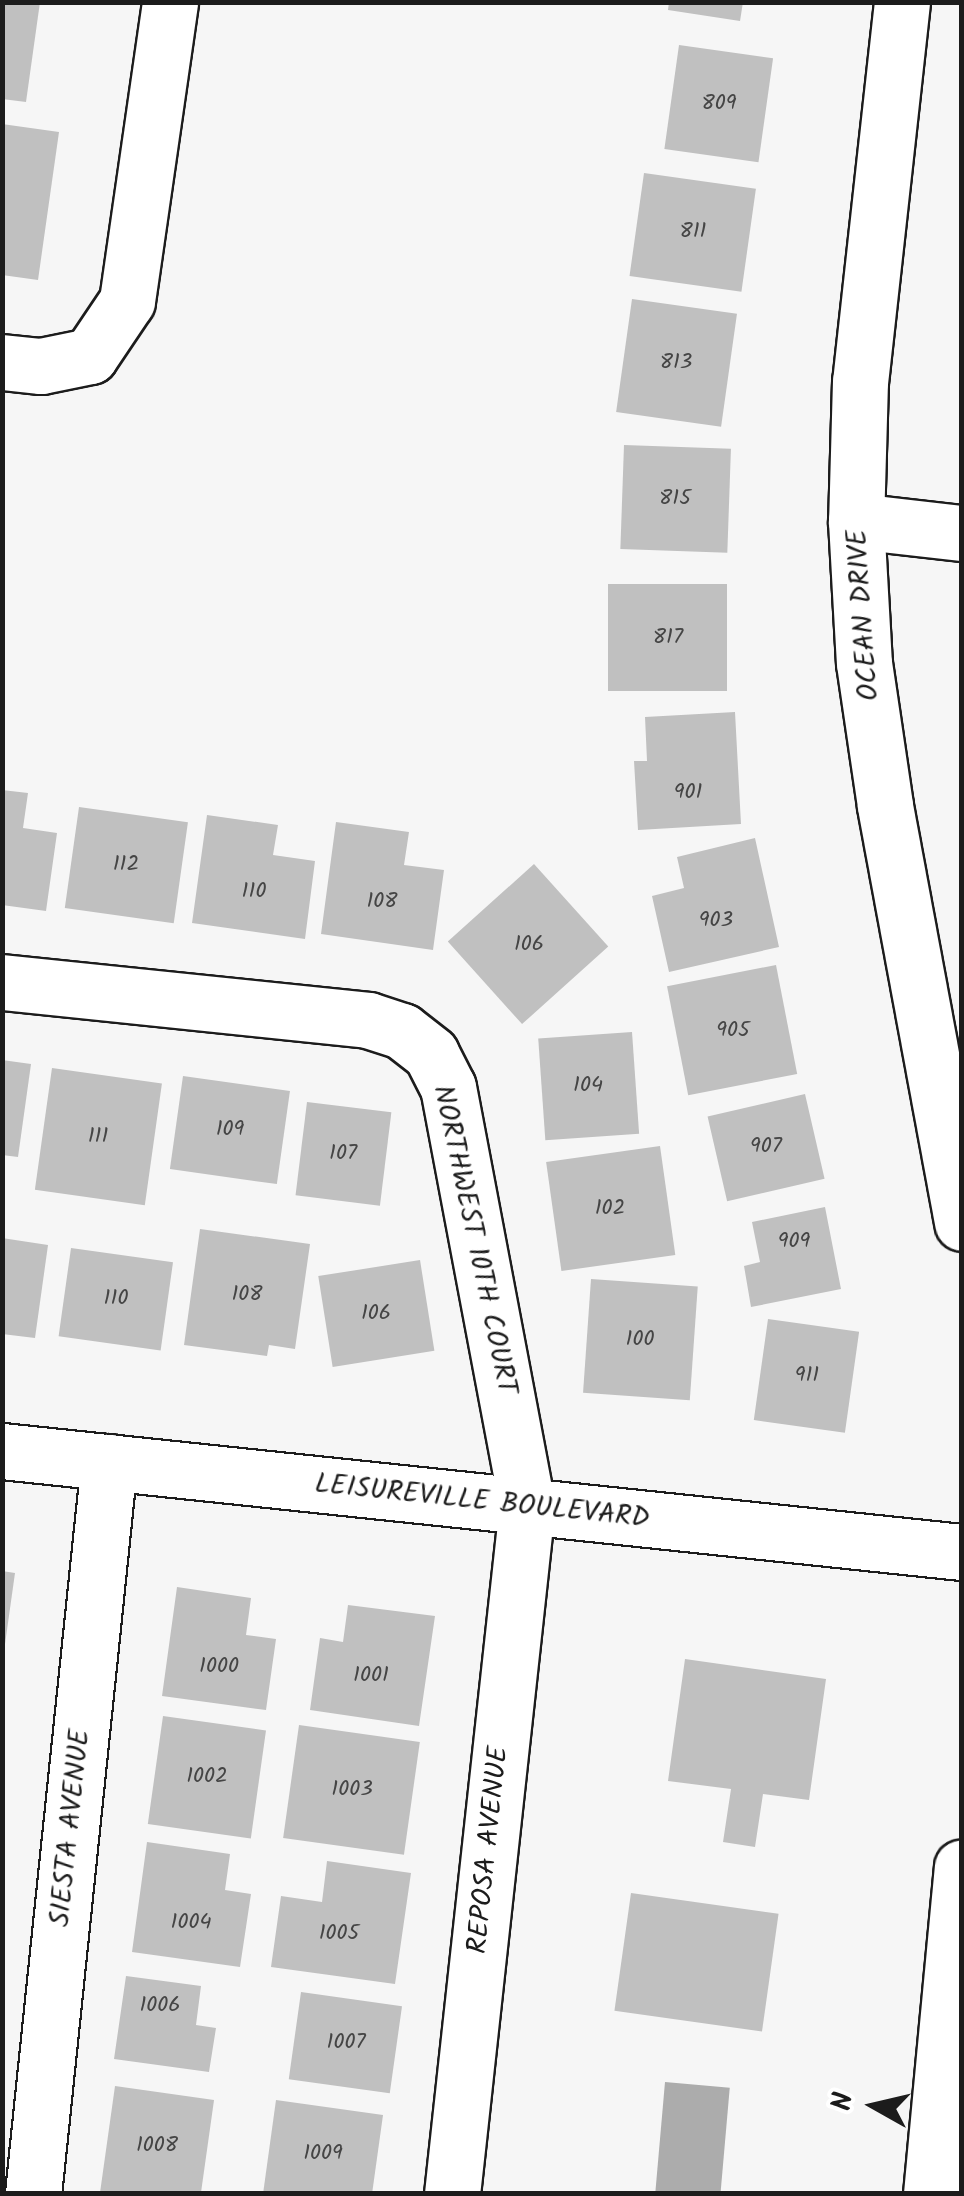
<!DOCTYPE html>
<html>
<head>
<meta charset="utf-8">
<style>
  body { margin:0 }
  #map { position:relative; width:964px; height:2196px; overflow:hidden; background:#f6f6f6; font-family:Kalam,sans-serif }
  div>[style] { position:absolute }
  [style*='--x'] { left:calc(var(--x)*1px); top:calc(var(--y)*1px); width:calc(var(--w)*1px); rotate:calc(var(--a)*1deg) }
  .water>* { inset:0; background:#acacac; transform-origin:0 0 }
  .building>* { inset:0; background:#c0c0c0; transform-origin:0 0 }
  .roads { filter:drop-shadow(2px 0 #1c1c1c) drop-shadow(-2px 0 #1c1c1c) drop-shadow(0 2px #1c1c1c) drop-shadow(0 -2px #1c1c1c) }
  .street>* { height:55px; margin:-27.5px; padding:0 27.5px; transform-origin:27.5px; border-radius:27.5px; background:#fff }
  span { translate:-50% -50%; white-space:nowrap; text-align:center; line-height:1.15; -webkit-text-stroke:9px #fff; paint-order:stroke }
  .number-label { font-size:22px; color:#454545 }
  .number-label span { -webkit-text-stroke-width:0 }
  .street-label { font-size:28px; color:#1c1c1c }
  .frame { position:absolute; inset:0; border:5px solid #1c1c1c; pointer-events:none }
  .north { position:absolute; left:824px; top:2056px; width:100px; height:100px; -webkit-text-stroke:8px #fff; paint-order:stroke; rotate:278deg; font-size:28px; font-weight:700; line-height:40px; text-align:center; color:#1c1c1c }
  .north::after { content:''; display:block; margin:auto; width:35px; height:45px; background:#1c1c1c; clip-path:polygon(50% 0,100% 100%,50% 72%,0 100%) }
</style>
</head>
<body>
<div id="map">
  <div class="water">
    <i style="left:665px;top:2082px;width:65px;height:111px;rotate:5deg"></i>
  </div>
  <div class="building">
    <i style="clip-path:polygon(2px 2px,40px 2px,26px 102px,2px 99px)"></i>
    <i style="clip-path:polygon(669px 2px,743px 2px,740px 21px,668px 10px)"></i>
    <i style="left:679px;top:45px;width:95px;height:105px;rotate:8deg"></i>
    <i style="clip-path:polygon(2px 124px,59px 132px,38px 280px,2px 275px)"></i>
    <i style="left:644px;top:173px;width:113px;height:104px;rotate:8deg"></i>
    <i style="left:632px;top:299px;width:106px;height:114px;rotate:8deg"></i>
    <i style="left:624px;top:445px;width:107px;height:104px;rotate:2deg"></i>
    <i style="left:608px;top:584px;width:119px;height:107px"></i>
    <i style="clip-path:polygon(735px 712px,741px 824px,638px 830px,634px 761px,647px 761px,645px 717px)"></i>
    <i style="clip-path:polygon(2px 790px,28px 793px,23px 828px,57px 833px,46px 911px,2px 905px)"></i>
    <i style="left:79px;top:807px;width:110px;height:102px;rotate:8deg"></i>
    <i style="clip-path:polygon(207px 815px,278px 825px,273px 855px,315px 861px,305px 939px,192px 923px)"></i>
    <i style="clip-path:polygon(336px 822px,409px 832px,404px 865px,444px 870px,433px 950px,321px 934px)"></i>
    <i style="clip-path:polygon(755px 838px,779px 947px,669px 972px,652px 896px,684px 888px,677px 857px)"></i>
    <i style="left:534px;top:864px;width:111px;height:116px;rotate:48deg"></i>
    <i style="left:776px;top:965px;width:111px;height:111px;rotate:79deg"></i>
    <i style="left:632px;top:1032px;width:102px;height:94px;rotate:86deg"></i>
    <i style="clip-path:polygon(2px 1060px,31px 1064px,18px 1157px,2px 1155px)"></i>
    <i style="left:52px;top:1068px;width:111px;height:123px;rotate:8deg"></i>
    <i style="left:183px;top:1076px;width:108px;height:94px;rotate:8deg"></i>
    <i style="left:805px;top:1094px;width:87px;height:100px;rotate:77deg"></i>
    <i style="left:307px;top:1102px;width:85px;height:94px;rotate:7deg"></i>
    <i style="left:660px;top:1146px;width:110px;height:115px;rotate:82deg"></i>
    <i style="clip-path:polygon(825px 1207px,841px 1289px,751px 1307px,744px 1266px,760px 1262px,752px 1222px)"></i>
    <i style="clip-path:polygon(200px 1229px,310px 1244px,295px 1349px,269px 1345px,267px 1356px,184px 1345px)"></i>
    <i style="clip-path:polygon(2px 1238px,48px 1245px,35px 1338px,2px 1334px)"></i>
    <i style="left:71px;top:1248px;width:103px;height:89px;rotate:8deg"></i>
    <i style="left:420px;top:1260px;width:92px;height:103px;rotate:81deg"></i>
    <i style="left:591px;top:1279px;width:107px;height:114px;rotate:4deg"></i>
    <i style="left:768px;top:1319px;width:92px;height:102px;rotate:8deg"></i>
    <i style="clip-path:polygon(2px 1571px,15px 1573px,5px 1644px,2px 1644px)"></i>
    <i style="clip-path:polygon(177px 1587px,251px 1598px,246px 1635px,276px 1639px,266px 1710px,162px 1696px)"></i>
    <i style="clip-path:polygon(348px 1605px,435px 1616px,419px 1726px,310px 1710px,320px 1638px,343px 1642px)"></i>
    <i style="clip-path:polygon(685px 1659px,826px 1679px,809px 1800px,763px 1794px,755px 1847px,723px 1842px,731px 1789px,668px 1781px)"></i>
    <i style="left:163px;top:1716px;width:104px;height:109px;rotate:8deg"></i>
    <i style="left:299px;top:1725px;width:122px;height:114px;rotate:8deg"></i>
    <i style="clip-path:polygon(147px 1842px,230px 1854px,225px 1890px,251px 1894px,240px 1967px,132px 1952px)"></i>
    <i style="clip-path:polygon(327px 1861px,411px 1873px,395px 1984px,271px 1967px,281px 1896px,322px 1902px)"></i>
    <i style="left:631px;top:1893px;width:149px;height:119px;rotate:8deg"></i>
    <i style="clip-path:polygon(126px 1976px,201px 1986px,196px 2025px,216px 2028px,209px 2072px,114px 2059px)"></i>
    <i style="left:301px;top:1992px;width:102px;height:88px;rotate:8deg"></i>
    <i style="left:115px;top:2086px;width:100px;height:106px;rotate:8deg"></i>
    <i style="clip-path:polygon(276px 2100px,383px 2115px,372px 2194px,263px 2194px)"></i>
  </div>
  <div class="roads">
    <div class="street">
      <i style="--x:902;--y:2;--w:381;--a:96.3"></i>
      <i style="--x:860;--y:381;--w:140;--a:91.6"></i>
      <i style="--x:856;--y:521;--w:142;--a:86.8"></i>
      <i style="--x:864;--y:663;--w:145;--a:81.6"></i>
      <i style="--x:885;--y:806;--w:424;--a:79.5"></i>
      <i style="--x:2;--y:362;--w:39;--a:6"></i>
      <i style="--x:41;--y:366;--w:50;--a:-11.5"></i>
      <i style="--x:90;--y:356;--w:66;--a:-56.1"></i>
      <i style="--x:127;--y:301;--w:302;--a:-81.8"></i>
      <i style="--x:856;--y:521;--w:107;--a:6.5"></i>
      <i style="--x:2;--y:982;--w:368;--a:5.9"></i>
      <i style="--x:368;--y:1020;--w:36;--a:18"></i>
      <i style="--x:402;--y:1031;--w:37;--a:38"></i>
      <i style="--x:431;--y:1054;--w:37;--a:63"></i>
      <i style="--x:448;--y:1087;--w:426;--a:79.3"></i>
      <i style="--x:527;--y:1506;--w:692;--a:96.22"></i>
      <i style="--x:2;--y:1451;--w:965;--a:6.01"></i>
      <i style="--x:33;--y:2194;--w:736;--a:-84.07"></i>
      <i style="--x:931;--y:2194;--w:328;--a:-84.6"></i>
    </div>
  </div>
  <div class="number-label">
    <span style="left:719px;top:104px">809</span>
    <span style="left:693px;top:232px">811</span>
    <span style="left:676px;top:363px">813</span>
    <span style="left:675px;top:499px">815</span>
    <span style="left:668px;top:638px">817</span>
    <span style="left:688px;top:793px">901</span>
    <span style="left:126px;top:865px">112</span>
    <span style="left:254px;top:892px">110</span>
    <span style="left:382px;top:902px">108</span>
    <span style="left:716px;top:921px">903</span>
    <span style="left:529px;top:945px">106</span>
    <span style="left:733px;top:1031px">905</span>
    <span style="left:588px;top:1086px">104</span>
    <span style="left:230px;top:1130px">109</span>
    <span style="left:98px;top:1137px">111</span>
    <span style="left:766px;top:1147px">907</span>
    <span style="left:343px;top:1154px">107</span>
    <span style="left:610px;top:1209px">102</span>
    <span style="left:794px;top:1242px">909</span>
    <span style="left:247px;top:1295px">108</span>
    <span style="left:116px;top:1299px">110</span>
    <span style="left:376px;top:1314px">106</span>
    <span style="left:640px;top:1340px">100</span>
    <span style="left:807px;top:1376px">911</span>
    <span style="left:219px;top:1667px">1000</span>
    <span style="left:371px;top:1676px">1001</span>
    <span style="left:207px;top:1777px">1002</span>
    <span style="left:352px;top:1790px">1003</span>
    <span style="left:191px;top:1923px">1004</span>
    <span style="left:339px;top:1934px">1005</span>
    <span style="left:160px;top:2006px">1006</span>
    <span style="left:346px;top:2043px">1007</span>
    <span style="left:157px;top:2146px">1008</span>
    <span style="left:323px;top:2154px">1009</span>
  </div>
  <div class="street-label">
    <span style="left:864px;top:615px;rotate:-94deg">OCEAN DRIVE</span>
    <span style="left:474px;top:1240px;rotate:78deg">NORTHWEST 10TH COURT</span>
    <span style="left:482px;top:1502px;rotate:6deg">LEISUREVILLE BOULEVARD</span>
    <span style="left:71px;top:1828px;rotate:-84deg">SIESTA AVENUE</span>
    <span style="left:489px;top:1850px;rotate:-84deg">REPOSA AVENUE</span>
  </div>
  <div class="frame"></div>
  <div class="north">N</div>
</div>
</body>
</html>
